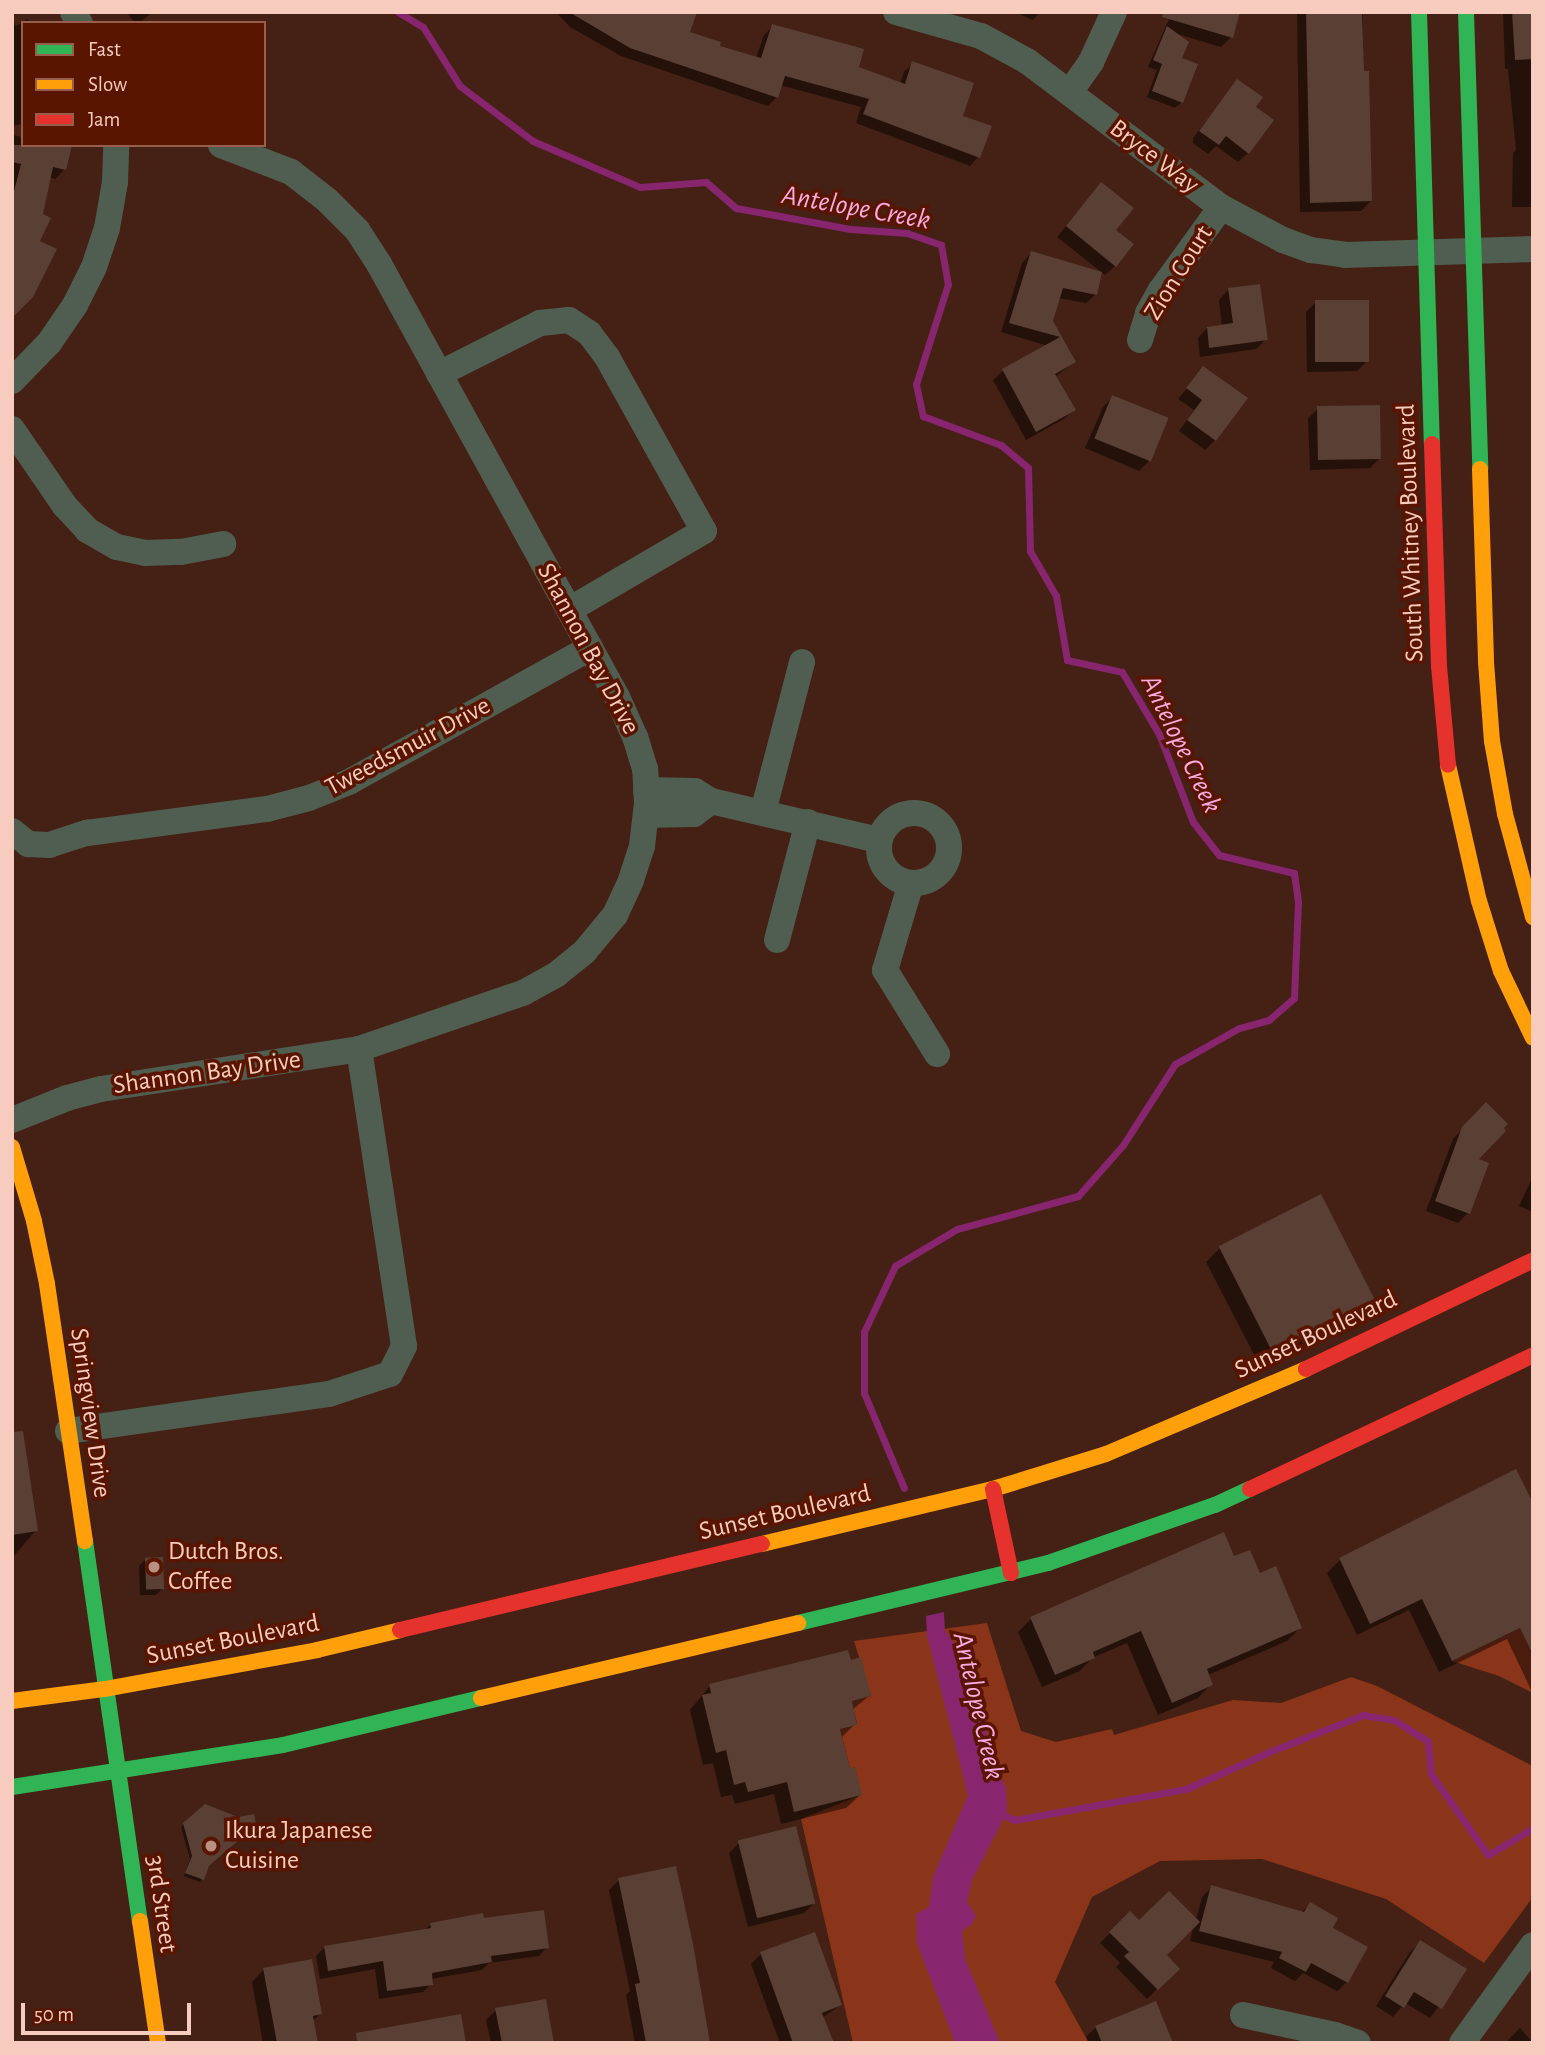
<!DOCTYPE html>
<html>
<head>
<meta charset="utf-8">
<style>
  body { margin:0 }
  #map { position:relative; width:1545px; height:2055px; overflow:hidden; background:#452014; font-family:"Alegreya Sans",sans-serif }
  div>[style] { position:absolute }
  [style*='--x'] { left:calc(var(--x)*1px); top:calc(var(--y)*1px); width:calc(var(--w)*1px); rotate:calc(var(--a)*1deg) }
  .forest>* { inset:0; background:#8a3519 }
  .water>* { inset:0; background:#87256e }
  .shadow>* { inset:0; background:#0007 }
  .stream>* { height:7px; margin:-3.5px; padding:0 3.5px; transform-origin:3.5px; border-radius:3.5px; background:#87256e }
  .building>* { inset:0; background:#593f34; transform-origin:0 0 }
  .street>* { height:26px; margin:-13px; padding:0 13px; transform-origin:13px; border-radius:13px; background:#4f5e50 }
  .street>.ring { margin:-13px; padding:0; box-sizing:content-box; background:none; border:26px solid #4f5e50; border-radius:50% }
  .fast>* { height:16px; margin:-8px; padding:0 8px; transform-origin:8px; border-radius:8px; background:#30b455 }
  .slow>* { height:16px; margin:-8px; padding:0 8px; transform-origin:8px; border-radius:8px; background:#ff9f0a }
  .jam>* { height:16px; margin:-8px; padding:0 8px; transform-origin:8px; border-radius:8px; background:#e5322d }
  .dots>* { width:19px; height:19px; translate:-50% -50%; box-sizing:border-box; border:4px solid #591500; border-radius:50% }
  span { translate:-50% -50%; white-space:nowrap; text-align:center; line-height:1.15; -webkit-text-stroke:7px #591500; paint-order:stroke }
  .street-label { font-size:26px; color:#f7ccbf }
  .poi-label { font-size:26px; color:#f7ccbf }
  .left { translate:0 -50%; text-align:left }
  .water-label { font-size:28px; color:#fbabe4; font-style:italic }
  .frame { position:absolute; inset:0; border:14px solid #f7ccbf; pointer-events:none }
  .legend { position:absolute; left:21px; top:21px; width:245px; height:126px; box-sizing:border-box; background:#591500; border:2px solid #985e4c; margin:0; padding:9px 12px; list-style:none; font-size:21px; color:#f7ccbf }
  .legend li { display:flex; align-items:center; gap:14px; height:35px }
  .legend b { width:35px; border:2px solid #985e4c }
  .scale { position:absolute; left:21px; top:2003px; width:170px; height:32px; box-sizing:border-box; border:4px solid #f7ccbf; border-top:0; padding-left:9px; font-size:21px; line-height:24px; white-space:nowrap; color:#f7ccbf; -webkit-text-stroke:5px #591500; paint-order:stroke }
</style>
</head>
<body>
<div id="map">
  <div class="forest">
    <i style="clip-path:polygon(987px 1623px,1021px 1731px,1056px 1742px,1112px 1729px,1114px 1735px,1233px 1700px,1281px 1703px,1351px 1677px,1377px 1686px,1533px 1766px,1533px 1897px,1484px 1963px,1386px 1899px,1262px 1859px,1160px 1861px,1092px 1897px,1055px 1982px,1089px 2043px,853px 2043px,801px 1819px,861px 1795px,855px 1768px,850px 1768px,840px 1729px,857px 1724px,852px 1701px,871px 1696px,854px 1641px)"></i>
    <i style="clip-path:polygon(1520px 1628px,1533px 1655px,1533px 1693px,1499px 1676px,1452px 1661px)"></i>
  </div>
  <div class="water">
    <i style="clip-path:polygon(944px 1612px,945px 1631px,953px 1642px,967px 1650px,985px 1704px,988px 1750px,1006px 1788px,1007px 1812px,972px 1880px,967px 1902px,976px 1916px,972px 1924px,962px 1931px,965px 1959px,1000px 2043px,955px 2043px,917px 1943px,916px 1914px,929px 1907px,933px 1877px,968px 1795px,927px 1636px,926px 1616px)"></i>
  </div>
  <div class="shadow">
    <i style="clip-path:polygon(126px 12px,152px 12px,140px 23px,135px 23px)"></i>
    <i style="clip-path:polygon(556px 12px,695px 12px,688px 33px,718px 47px,756px 58px,764px 35px,773px 26px,857px 69px,900px 84px,904px 72px,913px 64px,961px 117px,978px 157px,970px 166px,856px 123px,861px 107px,780px 85px,777px 97px,768px 106px,621px 56px,570px 27px)"></i>
    <i style="clip-path:polygon(1014px 12px,1040px 12px,1033px 20px)"></i>
    <i style="clip-path:polygon(1172px 12px,1231px 37px,1221px 47px,1174px 33px,1180px 59px,1182px 102px,1175px 108px,1147px 97px,1157px 70px,1148px 67px)"></i>
    <i style="clip-path:polygon(1297px 12px,1363px 12px,1362px 73px,1371px 201px,1361px 211px,1300px 212px)"></i>
    <i style="clip-path:polygon(1503px 12px,1533px 12px,1533px 207px,1512px 207px,1513px 153px,1516px 150px,1508px 69px,1505px 69px)"></i>
    <i style="clip-path:polygon(12px 19px,16px 26px,28px 19px,30px 23px,23px 23px,23px 124px,12px 126px)"></i>
    <i style="clip-path:polygon(1238px 81px,1254px 107px,1248px 153px,1238px 162px,1216px 146px,1208px 154px,1193px 143px,1193px 138px)"></i>
    <i style="clip-path:polygon(12px 135px,23px 137px,23px 145px,65px 169px,55px 179px,49px 177px,38px 242px,12px 315px)"></i>
    <i style="clip-path:polygon(1092px 194px,1114px 231px,1115px 266px,1105px 275px,1057px 237px)"></i>
    <i style="clip-path:polygon(1031px 253px,1096px 294px,1086px 303px,1058px 298px,1051px 322px,1074px 362px,1055px 377px,1073px 410px,1064px 419px,1026px 440px,993px 380px,1003px 371px,1048px 346px,1001px 332px,1022px 263px)"></i>
    <i style="clip-path:polygon(1228px 290px,1266px 339px,1256px 349px,1200px 357px,1198px 338px,1207px 328px,1222px 326px,1219px 300px)"></i>
    <i style="clip-path:polygon(1316px 302px,1367px 361px,1357px 371px,1307px 372px,1306px 312px)"></i>
    <i style="clip-path:polygon(1204px 368px,1215px 440px,1205px 450px,1179px 431px,1194px 410px,1178px 399px)"></i>
    <i style="clip-path:polygon(1113px 397px,1149px 461px,1139px 471px,1085px 448px,1103px 407px)"></i>
    <i style="clip-path:polygon(1318px 409px,1380px 458px,1370px 468px,1310px 470px,1308px 418px)"></i>
    <i style="clip-path:polygon(1486px 1105px,1468px 1213px,1458px 1223px,1426px 1211px,1453px 1139px)"></i>
    <i style="clip-path:polygon(1532px 1178px,1533px 1178px,1533px 1212px,1519px 1206px)"></i>
    <i style="clip-path:polygon(1220px 1248px,1374px 1301px,1361px 1314px,1260px 1366px,1206px 1262px)"></i>
    <i style="clip-path:polygon(12px 1436px,36px 1530px,12px 1558px)"></i>
    <i style="clip-path:polygon(1516px 1471px,1533px 1507px,1533px 1694px,1507px 1639px,1439px 1672px,1409px 1610px,1357px 1635px,1327px 1573px,1340px 1560px)"></i>
    <i style="clip-path:polygon(1233px 1559px,1259px 1575px,1300px 1628px,1287px 1641px,1208px 1675px,1211px 1684px,1198px 1698px,1158px 1715px,1127px 1643px,1092px 1658px,1080px 1671px,1042px 1687px,1018px 1632px,1031px 1619px)"></i>
    <i style="clip-path:polygon(145px 1560px,163px 1588px,156px 1595px,140px 1595px,139px 1566px)"></i>
    <i style="clip-path:polygon(710px 1686px,869px 1696px,852px 1710px,855px 1724px,842px 1737px,849px 1770px,860px 1795px,846px 1808px,781px 1824px,774px 1794px,735px 1804px,732px 1795px,721px 1797px,713px 1763px,703px 1765px,690px 1710px)"></i>
    <i style="clip-path:polygon(206px 1806px,256px 1834px,238px 1840px,207px 1866px,200px 1882px,184px 1876px,190px 1859px,181px 1827px)"></i>
    <i style="clip-path:polygon(739px 1843px,814px 1903px,804px 1913px,748px 1927px,729px 1853px)"></i>
    <i style="clip-path:polygon(619px 1880px,708px 2043px,635px 2043px,626px 1995px,630px 1991px,609px 1890px)"></i>
    <i style="clip-path:polygon(1212px 1887px,1301px 1913px,1310px 1904px,1330px 1929px,1347px 1982px,1337px 1991px,1303px 1973px,1295px 1981px,1271px 1968px,1274px 1962px,1190px 1941px,1194px 1925px,1164px 1955px,1177px 1969px,1147px 1999px,1116px 1967px,1120px 1963px,1100px 1943px,1130px 1914px,1139px 1923px,1196px 1920px,1202px 1897px)"></i>
    <i style="clip-path:polygon(483px 1920px,547px 1947px,539px 1956px,489px 1963px,482px 1970px,431px 1979px,431px 1984px,423px 1992px,379px 1999px,375px 1969px,320px 1979px,316px 1956px,324px 1948px,424px 1931px,431px 1924px)"></i>
    <i style="clip-path:polygon(1420px 1942px,1465px 1970px,1430px 2018px,1405px 2003px,1393px 2017px,1376px 2006px,1410px 1952px)"></i>
    <i style="clip-path:polygon(761px 1954px,840px 2005px,822px 2018px,833px 2043px,780px 2043px,751px 1964px)"></i>
    <i style="clip-path:polygon(264px 1969px,320px 2014px,312px 2022px,316px 2043px,263px 2043px,252px 1982px)"></i>
    <i style="clip-path:polygon(496px 2010px,553px 2043px,491px 2043px,486px 2020px)"></i>
    <i style="clip-path:polygon(1096px 2027px,1171px 2043px,1089px 2043px,1086px 2037px)"></i>
    <i style="clip-path:polygon(1520px 2028px,1533px 2043px,1506px 2043px,1511px 2037px)"></i>
  </div>
  <div class="stream">
    <i style="--x:398;--y:12;--w:29;--a:31"></i>
    <i style="--x:423;--y:27;--w:70;--a:57.9"></i>
    <i style="--x:460;--y:86;--w:91;--a:37"></i>
    <i style="--x:533;--y:141;--w:116;--a:23.3"></i>
    <i style="--x:640;--y:187;--w:66;--a:-4.3"></i>
    <i style="--x:706;--y:182;--w:40;--a:41"></i>
    <i style="--x:736;--y:208;--w:116;--a:10.4"></i>
    <i style="--x:850;--y:229;--w:57;--a:4"></i>
    <i style="--x:907;--y:233;--w:36;--a:19"></i>
    <i style="--x:941;--y:245;--w:40;--a:80"></i>
    <i style="--x:948;--y:284;--w:105;--a:107.7"></i>
    <i style="--x:916;--y:384;--w:33;--a:78"></i>
    <i style="--x:923;--y:416;--w:83;--a:20.4"></i>
    <i style="--x:1001;--y:445;--w:35;--a:40"></i>
    <i style="--x:1028;--y:468;--w:83;--a:88.6"></i>
    <i style="--x:1030;--y:551;--w:52;--a:60"></i>
    <i style="--x:1056;--y:596;--w:65;--a:80.2"></i>
    <i style="--x:1067;--y:660;--w:56;--a:12.3"></i>
    <i style="--x:1122;--y:672;--w:72;--a:59.2"></i>
    <i style="--x:1159;--y:734;--w:94;--a:68.9"></i>
    <i style="--x:1193;--y:822;--w:42;--a:51.8"></i>
    <i style="--x:1219;--y:855;--w:77;--a:13.5"></i>
    <i style="--x:1294;--y:873;--w:29;--a:82"></i>
    <i style="--x:1298;--y:902;--w:96;--a:92.4"></i>
    <i style="--x:1294;--y:998;--w:33;--a:139"></i>
    <i style="--x:1269;--y:1020;--w:31;--a:165"></i>
    <i style="--x:1239;--y:1028;--w:73;--a:150.6"></i>
    <i style="--x:1175;--y:1064;--w:96;--a:122.7"></i>
    <i style="--x:1123;--y:1145;--w:68;--a:131.4"></i>
    <i style="--x:1078;--y:1196;--w:125;--a:164.7"></i>
    <i style="--x:957;--y:1229;--w:72;--a:149.2"></i>
    <i style="--x:895;--y:1266;--w:73;--a:115.2"></i>
    <i style="--x:864;--y:1332;--w:61;--a:90"></i>
    <i style="--x:864;--y:1393;--w:103;--a:67.2"></i>
    <i style="--x:999;--y:1813;--w:17;--a:24"></i>
    <i style="--x:1015;--y:1820;--w:174;--a:-10.3"></i>
    <i style="--x:1186;--y:1789;--w:91;--a:-24"></i>
    <i style="--x:1269;--y:1752;--w:101;--a:-21.5"></i>
    <i style="--x:1363;--y:1715;--w:31;--a:9"></i>
    <i style="--x:1394;--y:1720;--w:40;--a:32"></i>
    <i style="--x:1428;--y:1741;--w:33;--a:85"></i>
    <i style="--x:1431;--y:1774;--w:99;--a:54.9"></i>
    <i style="--x:1488;--y:1855;--w:52;--a:-31"></i>
  </div>
  <div class="building">
    <i style="clip-path:polygon(569px 12px,697px 12px,690px 32px,721px 42px,720px 46px,761px 58px,772px 24px,864px 49px,859px 67px,905px 84px,912px 61px,974px 83px,963px 116px,992px 126px,980px 158px,863px 114px,869px 99px,785px 76px,778px 98px,630px 48px)"></i>
    <i style="clip-path:polygon(1163px 12px,1240px 12px,1233px 38px,1162px 17px)"></i>
    <i style="clip-path:polygon(1306px 12px,1362px 12px,1364px 71px,1369px 71px,1372px 201px,1310px 203px)"></i>
    <i style="clip-path:polygon(1512px 12px,1533px 12px,1533px 59px,1515px 60px)"></i>
    <i style="clip-path:polygon(1167px 26px,1189px 42px,1182px 58px,1198px 64px,1183px 103px,1152px 91px,1162px 64px,1153px 60px)"></i>
    <i style="clip-path:polygon(1237px 79px,1263px 97px,1256px 107px,1274px 120px,1249px 154px,1226px 136px,1219px 145px,1199px 131px)"></i>
    <i style="clip-path:polygon(12px 145px,72px 145px,66px 170px,53px 167px,43px 214px,51px 218px,40px 241px,57px 249px,33px 297px,12px 318px,12px 199px,21px 164px,12px 162px)"></i>
    <i style="clip-path:polygon(1101px 182px,1134px 208px,1116px 230px,1134px 244px,1116px 267px,1066px 226px)"></i>
    <i style="clip-path:polygon(1031px 251px,1102px 272px,1097px 295px,1063px 288px,1053px 321px,1076px 362px,1055px 374px,1076px 410px,1036px 432px,1002px 369px,1060px 337px,1009px 323px)"></i>
    <i style="clip-path:polygon(1260px 284px,1268px 340px,1209px 348px,1207px 327px,1233px 323px,1228px 288px)"></i>
    <i style="left:1315px;top:300px;width:54px;height:62px"></i>
    <i style="clip-path:polygon(1203px 366px,1248px 398px,1216px 441px,1187px 420px,1202px 400px,1186px 388px)"></i>
    <i style="left:1112px;top:395px;width:61px;height:47px;rotate:22deg"></i>
    <i style="left:1380px;top:405px;width:54px;height:63px;rotate:89deg"></i>
    <i style="clip-path:polygon(1486px 1102px,1508px 1124px,1504px 1128px,1506px 1131px,1479px 1159px,1489px 1163px,1470px 1214px,1435px 1201px,1462px 1127px)"></i>
    <i style="left:1321px;top:1194px;width:120px;height:115px;rotate:63deg"></i>
    <i style="clip-path:polygon(23px 1431px,38px 1531px,12px 1535px,12px 1432px)"></i>
    <i style="clip-path:polygon(1516px 1469px,1533px 1503px,1533px 1655px,1520px 1628px,1452px 1661px,1422px 1599px,1370px 1624px,1339px 1558px)"></i>
    <i style="clip-path:polygon(1224px 1532px,1234px 1556px,1250px 1550px,1260px 1573px,1276px 1566px,1302px 1628px,1207px 1669px,1213px 1685px,1172px 1703px,1141px 1631px,1093px 1652px,1095px 1658px,1055px 1675px,1030px 1617px)"></i>
    <i style="left:163px;top:1557px;width:32px;height:18px;rotate:88deg"></i>
    <i style="clip-path:polygon(848px 1650px,851px 1660px,861px 1657px,871px 1696px,852px 1701px,857px 1725px,840px 1729px,850px 1768px,855px 1767px,862px 1795px,794px 1812px,787px 1782px,748px 1792px,745px 1782px,734px 1785px,726px 1750px,716px 1753px,702px 1695px,711px 1693px,709px 1684px)"></i>
    <i style="clip-path:polygon(205px 1804px,238px 1817px,254px 1814px,258px 1834px,242px 1838px,227px 1850px,209px 1866px,204px 1880px,185px 1873px,192px 1856px,183px 1823px)"></i>
    <i style="left:796px;top:1826px;width:80px;height:60px;rotate:76deg"></i>
    <i style="clip-path:polygon(676px 1866px,693px 1944px,710px 2043px,646px 2043px,635px 1984px,640px 1983px,618px 1878px)"></i>
    <i style="clip-path:polygon(1211px 1885px,1304px 1912px,1310px 1902px,1338px 1918px,1333px 1928px,1368px 1947px,1348px 1983px,1311px 1963px,1306px 1972px,1279px 1958px,1282px 1952px,1199px 1931px)"></i>
    <i style="clip-path:polygon(1169px 1891px,1200px 1922px,1167px 1955px,1180px 1969px,1158px 1990px,1124px 1956px,1129px 1952px,1109px 1932px,1130px 1911px,1139px 1920px)"></i>
    <i style="clip-path:polygon(544px 1910px,549px 1948px,491px 1956px,492px 1962px,432px 1973px,433px 1985px,387px 1991px,383px 1961px,328px 1971px,324px 1946px,431px 1928px,430px 1923px,483px 1913px,484px 1918px)"></i>
    <i style="clip-path:polygon(815px 1932px,842px 2005px,822px 2013px,834px 2043px,793px 2043px,760px 1952px)"></i>
    <i style="clip-path:polygon(1420px 1940px,1467px 1969px,1442px 2009px,1414px 1992px,1404px 2008px,1385px 1996px)"></i>
    <i style="clip-path:polygon(312px 1959px,322px 2014px,313px 2016px,318px 2043px,277px 2043px,263px 1968px)"></i>
    <i style="clip-path:polygon(546px 1999px,554px 2043px,502px 2043px,495px 2008px)"></i>
    <i style="clip-path:polygon(1156px 2001px,1173px 2043px,1102px 2043px,1095px 2026px)"></i>
    <i style="clip-path:polygon(461px 2014px,466px 2043px,357px 2043px,356px 2033px)"></i>
  </div>
  <div class="street">
    <i style="--x:73;--y:12;--w:13;--a:58"></i>
    <i style="--x:896;--y:12;--w:88;--a:15.8"></i>
    <i style="--x:981;--y:36;--w:52;--a:28.5"></i>
    <i style="--x:1027;--y:61;--w:243;--a:37"></i>
    <i style="--x:1221;--y:207;--w:70;--a:28"></i>
    <i style="--x:1283;--y:240;--w:30;--a:20"></i>
    <i style="--x:1311;--y:250;--w:34;--a:8"></i>
    <i style="--x:1345;--y:255;--w:188;--a:-1.8"></i>
    <i style="--x:1070;--y:92;--w:37;--a:-55"></i>
    <i style="--x:1091;--y:62;--w:55;--a:-65.3"></i>
    <i style="--x:1140;--y:340;--w:28;--a:-73"></i>
    <i style="--x:1148;--y:313;--w:26;--a:-61"></i>
    <i style="--x:1161;--y:290;--w:102;--a:-54.1"></i>
    <i style="--x:439;--y:374;--w:113;--a:-26.8"></i>
    <i style="--x:540;--y:323;--w:29;--a:-6"></i>
    <i style="--x:569;--y:320;--w:24;--a:33"></i>
    <i style="--x:589;--y:333;--w:30;--a:53"></i>
    <i style="--x:607;--y:357;--w:199;--a:60.9"></i>
    <i style="--x:704;--y:531;--w:156;--a:149.7"></i>
    <i style="--x:12;--y:381;--w:53;--a:-45.8"></i>
    <i style="--x:49;--y:343;--w:46;--a:-55.6"></i>
    <i style="--x:75;--y:305;--w:42;--a:-63.4"></i>
    <i style="--x:94;--y:267;--w:41;--a:-71.6"></i>
    <i style="--x:107;--y:228;--w:47;--a:-80.1"></i>
    <i style="--x:115;--y:182;--w:37;--a:-88"></i>
    <i style="--x:12;--y:429;--w:93;--a:55.5"></i>
    <i style="--x:65;--y:506;--w:33;--a:47"></i>
    <i style="--x:87;--y:530;--w:34;--a:30"></i>
    <i style="--x:117;--y:547;--w:29;--a:12"></i>
    <i style="--x:145;--y:553;--w:36;--a:-2"></i>
    <i style="--x:181;--y:552;--w:43;--a:-10.8"></i>
    <i style="--x:711;--y:801;--w:172;--a:13.1"></i>
    <i style="--x:763;--y:812;--w:155;--a:-75.4"></i>
    <i class="ring" style="left:879px;top:813px;width:44px;height:44px"></i>
    <i style="--x:646;--y:815;--w:48;--a:-1.2"></i>
    <i style="--x:694;--y:814;--w:21;--a:-37"></i>
    <i style="--x:711;--y:801;--w:19;--a:-148"></i>
    <i style="--x:695;--y:791;--w:49;--a:-178.8"></i>
    <i style="--x:12;--y:831;--w:21;--a:39"></i>
    <i style="--x:28;--y:844;--w:21;--a:3"></i>
    <i style="--x:49;--y:845;--w:40;--a:-18"></i>
    <i style="--x:87;--y:833;--w:182;--a:-7.6"></i>
    <i style="--x:267;--y:809;--w:43;--a:-14.7"></i>
    <i style="--x:309;--y:798;--w:43;--a:-21.8"></i>
    <i style="--x:349;--y:782;--w:276;--a:-29.1"></i>
    <i style="--x:911;--y:883;--w:91;--a:106.6"></i>
    <i style="--x:885;--y:970;--w:99;--a:58.2"></i>
    <i style="--x:777;--y:940;--w:122;--a:-75.3"></i>
    <i style="--x:12;--y:1120;--w:59;--a:-21.8"></i>
    <i style="--x:67;--y:1098;--w:35;--a:-15"></i>
    <i style="--x:101;--y:1089;--w:261;--a:-8.8"></i>
    <i style="--x:359;--y:1049;--w:173;--a:-18.9"></i>
    <i style="--x:523;--y:993;--w:39;--a:-29"></i>
    <i style="--x:557;--y:974;--w:36;--a:-39"></i>
    <i style="--x:585;--y:951;--w:47;--a:-50.2"></i>
    <i style="--x:615;--y:915;--w:38;--a:-65"></i>
    <i style="--x:631;--y:880;--w:36;--a:-72"></i>
    <i style="--x:642;--y:846;--w:43;--a:-83.4"></i>
    <i style="--x:647;--y:803;--w:34;--a:-93"></i>
    <i style="--x:645;--y:769;--w:34;--a:-107"></i>
    <i style="--x:635;--y:737;--w:44;--a:-114.2"></i>
    <i style="--x:617;--y:697;--w:494;--a:-118.8"></i>
    <i style="--x:379;--y:264;--w:40;--a:-122.9"></i>
    <i style="--x:357;--y:230;--w:42;--a:-135"></i>
    <i style="--x:327;--y:200;--w:46;--a:-142.1"></i>
    <i style="--x:291;--y:172;--w:75;--a:-158.9"></i>
    <i style="--x:68;--y:1431;--w:264;--a:-8.1"></i>
    <i style="--x:329;--y:1394;--w:64;--a:-18.2"></i>
    <i style="--x:390;--y:1374;--w:31;--a:-63"></i>
    <i style="--x:404;--y:1346;--w:300;--a:-98.6"></i>
    <i style="--x:1243;--y:2015;--w:94;--a:12.3"></i>
    <i style="--x:1335;--y:2035;--w:24;--a:19"></i>
    <i style="--x:1462;--y:2043;--w:121;--a:-54.1"></i>
  </div>
  <div class="fast">
    <i style="--x:1419;--y:12;--w:432;--a:88.3"></i>
    <i style="--x:1466;--y:12;--w:457;--a:88.2"></i>
    <i style="--x:85;--y:1541;--w:384;--a:81.8"></i>
    <i style="--x:798;--y:1623;--w:257;--a:-13.5"></i>
    <i style="--x:1048;--y:1563;--w:177;--a:-19.2"></i>
    <i style="--x:1215;--y:1505;--w:38;--a:-25"></i>
    <i style="--x:12;--y:1787;--w:274;--a:-8.8"></i>
    <i style="--x:283;--y:1745;--w:204;--a:-13.4"></i>
  </div>
  <div class="slow">
    <i style="--x:1480;--y:469;--w:193;--a:88.2"></i>
    <i style="--x:1486;--y:662;--w:79;--a:85.7"></i>
    <i style="--x:1492;--y:741;--w:74;--a:79.9"></i>
    <i style="--x:1505;--y:814;--w:107;--a:74.8"></i>
    <i style="--x:1448;--y:765;--w:139;--a:77.2"></i>
    <i style="--x:1479;--y:901;--w:73;--a:72.6"></i>
    <i style="--x:1501;--y:971;--w:74;--a:64.5"></i>
    <i style="--x:12;--y:1147;--w:77;--a:73.4"></i>
    <i style="--x:34;--y:1221;--w:64;--a:78.3"></i>
    <i style="--x:47;--y:1284;--w:260;--a:81.6"></i>
    <i style="--x:762;--y:1544;--w:237;--a:-13.4"></i>
    <i style="--x:993;--y:1489;--w:118;--a:-17.2"></i>
    <i style="--x:1106;--y:1454;--w:217;--a:-23"></i>
    <i style="--x:481;--y:1698;--w:326;--a:-13.3"></i>
    <i style="--x:12;--y:1701;--w:94;--a:-7.4"></i>
    <i style="--x:105;--y:1689;--w:216;--a:-10.4"></i>
    <i style="--x:317;--y:1650;--w:85;--a:-13.5"></i>
    <i style="--x:140;--y:1921;--w:123;--a:81.6"></i>
  </div>
  <div class="jam">
    <i style="--x:1432;--y:444;--w:222;--a:88.2"></i>
    <i style="--x:1439;--y:666;--w:99;--a:84.8"></i>
    <i style="--x:1306;--y:1369;--w:252;--a:-25.6"></i>
    <i style="--x:993;--y:1489;--w:86;--a:77.9"></i>
    <i style="--x:1250;--y:1489;--w:313;--a:-25.3"></i>
    <i style="--x:400;--y:1630;--w:372;--a:-13.4"></i>
  </div>
  <div class="dots">
    <i style="left:154px;top:1567px;background:#b99083"></i>
    <i style="left:211px;top:1846px;background:#b99083"></i>
  </div>
  <div class="street-label">
    <span style="left:1154px;top:157px;rotate:37deg">Bryce Way</span>
    <span style="left:1179px;top:273px;rotate:-58deg">Zion Court</span>
    <span style="left:1411px;top:533px;rotate:-92deg">South Whitney Boulevard</span>
    <span style="left:588px;top:649px;rotate:62deg">Shannon Bay Drive</span>
    <span style="left:408px;top:747px;rotate:-28deg">Tweedsmuir Drive</span>
    <span style="left:207px;top:1073px;rotate:-8deg">Shannon Bay Drive</span>
    <span style="left:1316px;top:1335px;rotate:-25deg">Sunset Boulevard</span>
    <span style="left:90px;top:1413px;rotate:82deg">Springview Drive</span>
    <span style="left:785px;top:1513px;rotate:-13deg">Sunset Boulevard</span>
    <span style="left:233px;top:1640px;rotate:-11deg">Sunset Boulevard</span>
    <span style="left:161px;top:1904px;rotate:82deg">3rd Street</span>
  </div>
  <div class="poi-label">
    <span class="left" style="left:168px;top:1567px">Dutch Bros.<br>Coffee</span>
    <span class="left" style="left:225px;top:1846px">Ikura Japanese<br>Cuisine</span>
  </div>
  <div class="water-label">
    <span style="left:856px;top:208px;rotate:10deg">Antelope Creek</span>
    <span style="left:1181px;top:744px;rotate:64deg">Antelope Creek</span>
    <span style="left:978px;top:1706px;rotate:77deg">Antelope Creek</span>
  </div>
  <div class="frame"></div>
  <ul class="legend">
  <li><b style="height:9px;background:#30b455"></b>Fast</li>
  <li><b style="height:9px;background:#ff9f0a"></b>Slow</li>
  <li><b style="height:9px;background:#e5322d"></b>Jam</li>
  </ul>
  <div class="scale">50 m</div>
</div>
</body>
</html>
